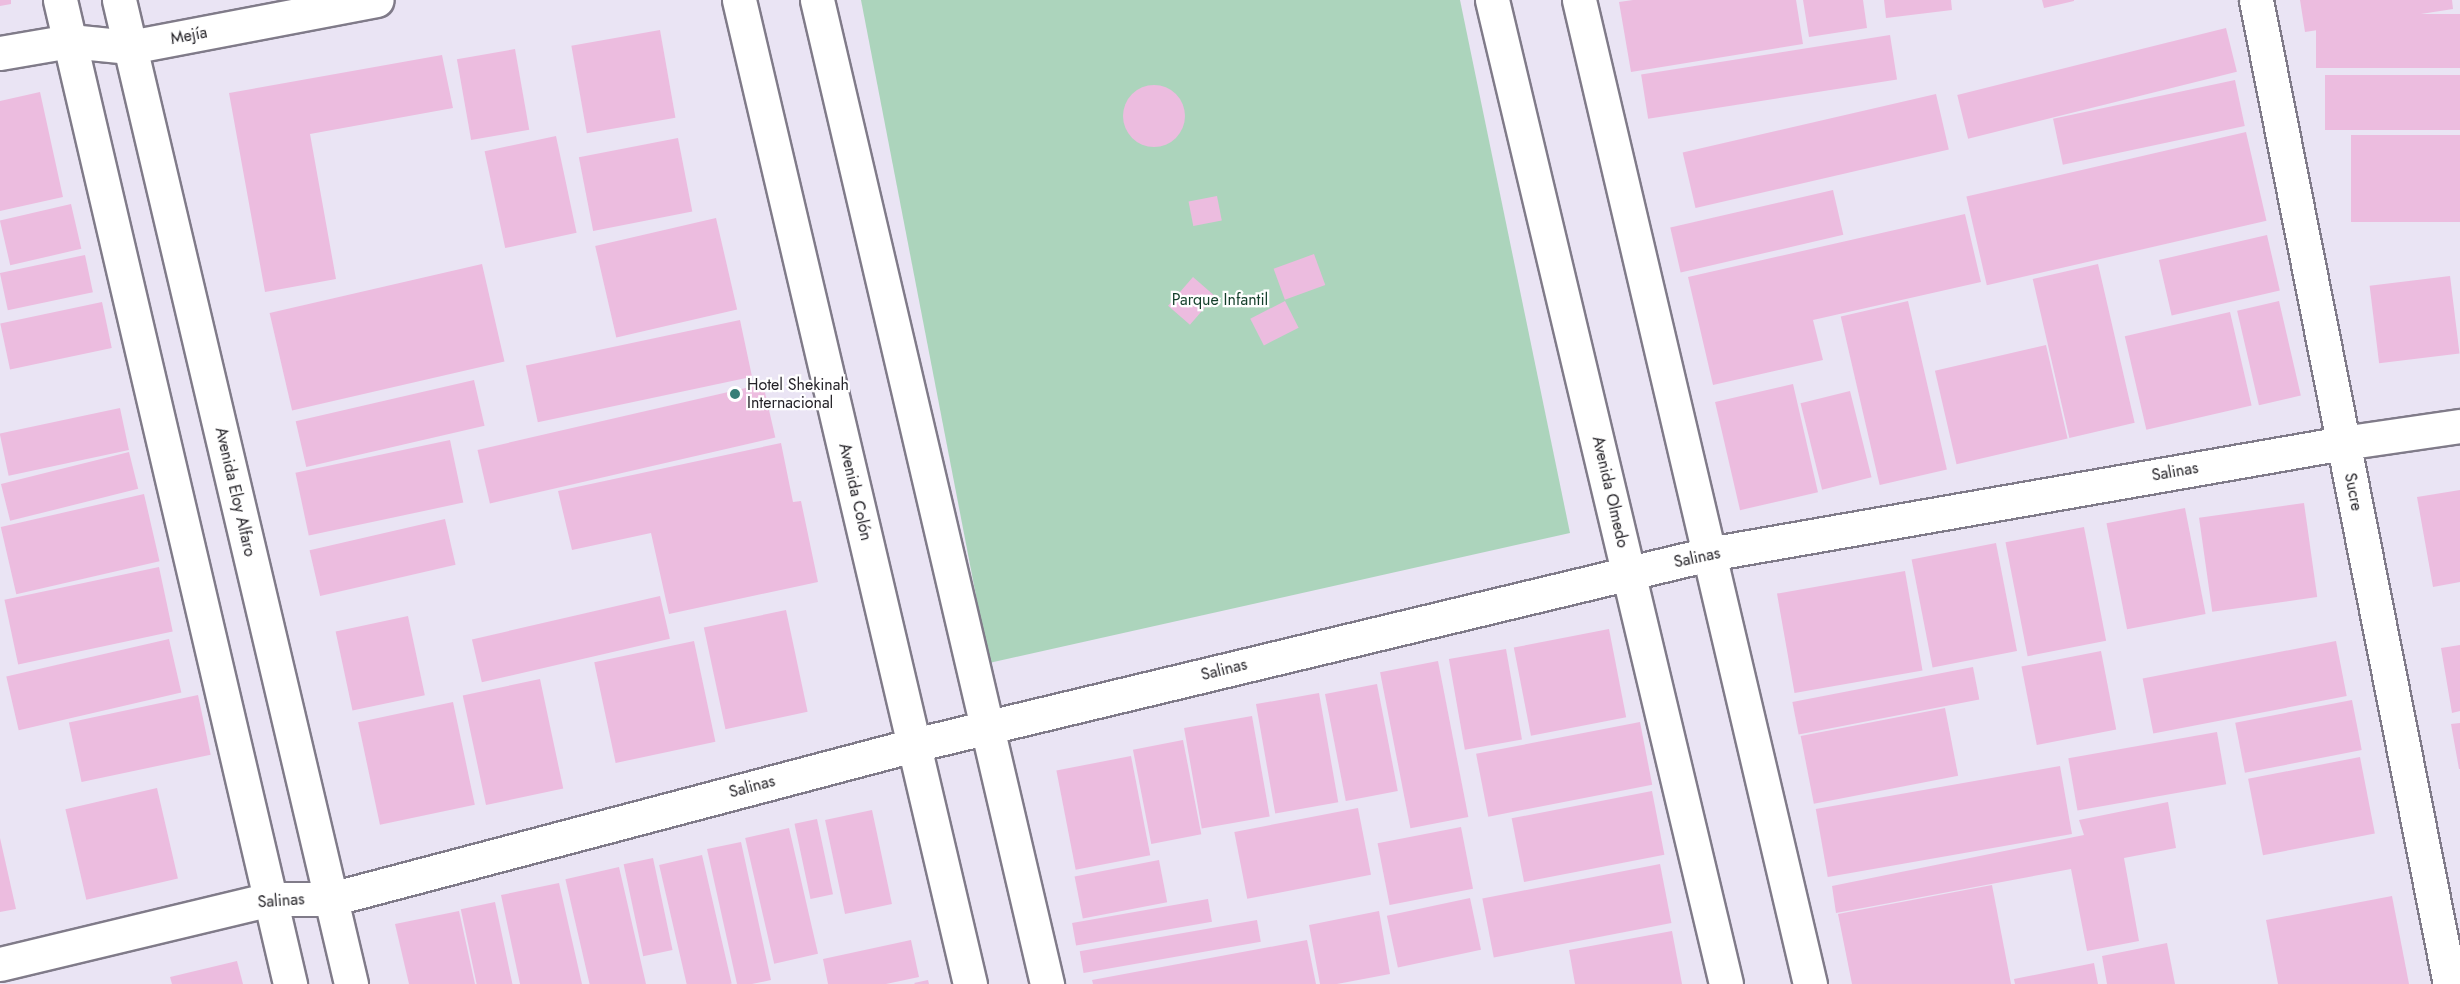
<!DOCTYPE html>
<html>
<head>
<meta charset="utf-8">
<style>
  body { margin:0 }
  #map { position:relative; width:2460px; height:984px; overflow:hidden; background:#eae4f4; font-family:Jost,sans-serif }
  div>[style] { position:absolute }
  [style*='--x'] { left:calc(var(--x)*1px); top:calc(var(--y)*1px); width:calc(var(--w)*1px); rotate:calc(var(--a)*1deg) }
  .green>* { inset:0; background:#acd4bc }
  .building>* { inset:0; background:#ecbcdf; transform-origin:0 0 }
  .round { border-radius:50% }
  .roads { filter:drop-shadow(2px 0 #807b89) drop-shadow(-2px 0 #807b89) drop-shadow(0 2px #807b89) drop-shadow(0 -2px #807b89) }
  .minor>* { height:33px; margin:-16.5px; padding:0 16.5px; transform-origin:16.5px; border-radius:16.5px; background:#fff }
  .tertiary>* { height:33px; margin:-16.5px; padding:0 16.5px; transform-origin:16.5px; border-radius:16.5px; background:#fff }
  .dots>* { width:16px; height:16px; translate:-50% -50%; box-sizing:border-box; border:3px solid #fff; border-radius:50% }
  span { translate:-50% -50%; white-space:nowrap; text-align:center; line-height:1.15; -webkit-text-stroke:4.5px #fff; paint-order:stroke }
  .street-label { font-size:16px; color:#252328 }
  .park-label { font-size:16px; color:#133e2a }
  .poi-label { font-size:16px; color:#252328 }
  .left { translate:0 -50%; text-align:left }
</style>
</head>
<body>
<div id="map">
  <div class="green">
    <i style="clip-path:polygon(861px 0,1460px 0,1570px 533px,989px 663px)"></i>
  </div>
  <div class="building">
    <i style="clip-path:polygon(0 0,11px 0,11px 4px,0 6px)"></i>
    <i style="clip-path:polygon(1633px 0,1796px 0,1803px 44px,1631px 72px,1619px 2px)"></i>
    <i style="clip-path:polygon(1803px 0,1863px 0,1867px 28px,1809px 37px)"></i>
    <i style="clip-path:polygon(1884px 0,1951px 0,1952px 10px,1886px 18px)"></i>
    <i style="clip-path:polygon(2042px 0,2074px 0,2074px 1px,2044px 8px)"></i>
    <i style="clip-path:polygon(2300px 0,2452px 0,2453px 9px,2305px 32px)"></i>
    <i style="left:2460px;top:14px;width:54px;height:144px;rotate:90deg"></i>
    <i style="left:2226px;top:28px;width:45px;height:277px;rotate:76deg"></i>
    <i style="left:660px;top:30px;width:89px;height:90px;rotate:80deg"></i>
    <i style="left:1890px;top:35px;width:45px;height:252px;rotate:81deg"></i>
    <i style="left:515px;top:49px;width:82px;height:59px;rotate:80deg"></i>
    <i style="clip-path:polygon(442px 55px,453px 108px,310px 134px,336px 279px,265px 292px,229px 93px)"></i>
    <i style="left:2460px;top:75px;width:55px;height:135px;rotate:90deg"></i>
    <i style="left:2235px;top:80px;width:47px;height:186px;rotate:78deg"></i>
    <i class="round" style="left:1123px;top:85px;width:62px;height:62px"></i>
    <i style="clip-path:polygon(40px 92px,63px 197px,0 211px,0 101px)"></i>
    <i style="left:1936px;top:94px;width:57px;height:260px;rotate:77deg"></i>
    <i style="left:2246px;top:132px;width:91px;height:287px;rotate:77deg"></i>
    <i style="left:2460px;top:135px;width:87px;height:109px;rotate:90deg"></i>
    <i style="left:556px;top:136px;width:99px;height:73px;rotate:78deg"></i>
    <i style="left:678px;top:138px;width:75px;height:101px;rotate:79deg"></i>
    <i style="left:1833px;top:190px;width:46px;height:167px;rotate:77deg"></i>
    <i style="left:1217px;top:196px;width:25px;height:29px;rotate:79deg"></i>
    <i style="left:71px;top:204px;width:46px;height:73px;rotate:77deg"></i>
    <i style="clip-path:polygon(1965px 214px,1981px 282px,1813px 320px,1823px 360px,1713px 385px,1688px 277px)"></i>
    <i style="left:716px;top:218px;width:94px;height:124px;rotate:77deg"></i>
    <i style="left:2267px;top:235px;width:57px;height:111px;rotate:77deg"></i>
    <i style="left:1314px;top:254px;width:33px;height:43px;rotate:70deg"></i>
    <i style="left:85px;top:255px;width:38px;height:87px;rotate:78deg"></i>
    <i style="left:482px;top:264px;width:100px;height:218px;rotate:77deg"></i>
    <i style="left:2098px;top:264px;width:163px;height:67px;rotate:77deg"></i>
    <i style="left:2450px;top:276px;width:78px;height:81px;rotate:83deg"></i>
    <i style="left:1193px;top:277px;width:29px;height:38px;rotate:41deg"></i>
    <i style="left:1285px;top:301px;width:30px;height:39px;rotate:63deg"></i>
    <i style="left:1908px;top:301px;width:173px;height:69px;rotate:77deg"></i>
    <i style="left:2279px;top:301px;width:97px;height:43px;rotate:77deg"></i>
    <i style="left:102px;top:302px;width:47px;height:104px;rotate:78deg"></i>
    <i style="left:2230px;top:312px;width:96px;height:108px;rotate:77deg"></i>
    <i style="left:740px;top:320px;width:58px;height:219px;rotate:78deg"></i>
    <i style="left:2046px;top:345px;width:96px;height:114px;rotate:77deg"></i>
    <i style="left:474px;top:380px;width:47px;height:183px;rotate:77deg"></i>
    <i style="left:763px;top:384px;width:55px;height:293px;rotate:77deg"></i>
    <i style="left:1793px;top:384px;width:111px;height:80px;rotate:77deg"></i>
    <i style="left:1850px;top:391px;width:89px;height:51px;rotate:76deg"></i>
    <i style="left:120px;top:408px;width:43px;height:123px;rotate:78deg"></i>
    <i style="left:450px;top:440px;width:64px;height:158px;rotate:78deg"></i>
    <i style="clip-path:polygon(781px 443px,793px 502px,801px 501px,818px 582px,669px 614px,651px 533px,572px 550px,558px 491px)"></i>
    <i style="left:129px;top:452px;width:38px;height:132px;rotate:76deg"></i>
    <i style="clip-path:polygon(2460px 490px,2460px 582px,2433px 587px,2417px 497px)"></i>
    <i style="left:144px;top:494px;width:69px;height:147px;rotate:77deg"></i>
    <i style="left:2304px;top:503px;width:95px;height:106px;rotate:82deg"></i>
    <i style="left:2185px;top:508px;width:108px;height:80px;rotate:79deg"></i>
    <i style="left:445px;top:519px;width:47px;height:139px;rotate:77deg"></i>
    <i style="left:2084px;top:527px;width:116px;height:80px;rotate:79deg"></i>
    <i style="left:1996px;top:543px;width:110px;height:86px;rotate:79deg"></i>
    <i style="left:159px;top:567px;width:66px;height:158px;rotate:78deg"></i>
    <i style="left:1905px;top:571px;width:101px;height:130px;rotate:80deg"></i>
    <i style="left:660px;top:596px;width:44px;height:193px;rotate:77deg"></i>
    <i style="left:786px;top:610px;width:104px;height:84px;rotate:78deg"></i>
    <i style="left:408px;top:616px;width:81px;height:74px;rotate:78deg"></i>
    <i style="left:1609px;top:629px;width:90px;height:97px;rotate:79deg"></i>
    <i style="left:169px;top:639px;width:55px;height:167px;rotate:77deg"></i>
    <i style="left:694px;top:641px;width:103px;height:102px;rotate:78deg"></i>
    <i style="left:2336px;top:641px;width:56px;height:197px;rotate:79deg"></i>
    <i style="clip-path:polygon(2460px 645px,2460px 711px,2452px 713px,2441px 648px)"></i>
    <i style="left:1506px;top:649px;width:92px;height:58px;rotate:80deg"></i>
    <i style="left:2101px;top:651px;width:80px;height:81px;rotate:79deg"></i>
    <i style="left:1438px;top:661px;width:159px;height:59px;rotate:79deg"></i>
    <i style="left:1973px;top:667px;width:33px;height:184px;rotate:79deg"></i>
    <i style="left:540px;top:679px;width:112px;height:79px;rotate:78deg"></i>
    <i style="left:1377px;top:684px;width:109px;height:53px;rotate:79deg"></i>
    <i style="left:1319px;top:693px;width:111px;height:64px;rotate:80deg"></i>
    <i style="left:198px;top:695px;width:61px;height:132px;rotate:78deg"></i>
    <i style="left:2352px;top:700px;width:51px;height:119px;rotate:79deg"></i>
    <i style="left:453px;top:702px;width:105px;height:97px;rotate:78deg"></i>
    <i style="left:1945px;top:708px;width:69px;height:147px;rotate:79deg"></i>
    <i style="left:1252px;top:716px;width:102px;height:69px;rotate:80deg"></i>
    <i style="left:1640px;top:722px;width:64px;height:167px;rotate:79deg"></i>
    <i style="clip-path:polygon(2460px 723px,2460px 769px,2459px 769px,2451px 724px)"></i>
    <i style="left:2217px;top:732px;width:53px;height:151px;rotate:80deg"></i>
    <i style="left:1183px;top:740px;width:96px;height:51px;rotate:79deg"></i>
    <i style="left:1131px;top:756px;width:101px;height:76px;rotate:79deg"></i>
    <i style="left:2360px;top:757px;width:78px;height:114px;rotate:79deg"></i>
    <i style="left:2060px;top:766px;width:69px;height:248px;rotate:80deg"></i>
    <i style="left:157px;top:788px;width:93px;height:94px;rotate:77deg"></i>
    <i style="left:1652px;top:791px;width:65px;height:143px;rotate:79deg"></i>
    <i style="clip-path:polygon(2168px 802px,2176px 848px,2124px 858px,2139px 941px,2087px 951px,2071px 869px,1836px 913px,1832px 886px,2084px 835px,2079px 820px)"></i>
    <i style="left:1358px;top:808px;width:68px;height:126px;rotate:79deg"></i>
    <i style="left:872px;top:810px;width:96px;height:48px;rotate:78deg"></i>
    <i style="left:817px;top:819px;width:77px;height:23px;rotate:78deg"></i>
    <i style="left:1461px;top:827px;width:63px;height:85px;rotate:79deg"></i>
    <i style="left:789px;top:828px;width:129px;height:45px;rotate:77deg"></i>
    <i style="clip-path:polygon(0 838px,16px 909px,0 912px)"></i>
    <i style="clip-path:polygon(741px 842px,771px 980px,752px 984px,737px 984px,707px 849px)"></i>
    <i style="left:702px;top:855px;width:132px;height:44px;rotate:77deg"></i>
    <i style="left:653px;top:858px;width:94px;height:30px;rotate:78deg"></i>
    <i style="left:1159px;top:860px;width:43px;height:86px;rotate:79deg"></i>
    <i style="left:1660px;top:864px;width:60px;height:181px;rotate:79deg"></i>
    <i style="left:619px;top:867px;width:120px;height:55px;rotate:77deg"></i>
    <i style="clip-path:polygon(559px 883px,582px 984px,520px 984px,501px 895px)"></i>
    <i style="clip-path:polygon(1992px 885px,2011px 984px,1852px 984px,1838px 914px)"></i>
    <i style="clip-path:polygon(2392px 896px,2409px 984px,2278px 984px,2266px 920px)"></i>
    <i style="left:1470px;top:898px;width:53px;height:85px;rotate:78deg"></i>
    <i style="left:1208px;top:899px;width:23px;height:138px;rotate:80deg"></i>
    <i style="left:495px;top:902px;width:84px;height:35px;rotate:78deg"></i>
    <i style="clip-path:polygon(459px 911px,475px 984px,409px 984px,395px 924px)"></i>
    <i style="clip-path:polygon(1379px 911px,1390px 974px,1337px 984px,1320px 984px,1309px 925px)"></i>
    <i style="left:1257px;top:920px;width:22px;height:180px;rotate:80deg"></i>
    <i style="clip-path:polygon(1672px 931px,1682px 984px,1575px 984px,1569px 950px)"></i>
    <i style="clip-path:polygon(911px 940px,919px 977px,886px 984px,828px 984px,823px 959px)"></i>
    <i style="clip-path:polygon(1307px 940px,1316px 984px,1093px 984px,1092px 980px)"></i>
    <i style="clip-path:polygon(2167px 943px,2175px 984px,2107px 984px,2102px 956px)"></i>
    <i style="clip-path:polygon(237px 961px,243px 984px,172px 984px,170px 977px)"></i>
    <i style="clip-path:polygon(2094px 963px,2098px 984px,2015px 984px,2014px 979px)"></i>
    <i style="clip-path:polygon(928px 980px,929px 984px,915px 984px,914px 983px)"></i>
  </div>
  <div class="roads">
    <div class="minor">
      <i style="--x:60;--y:0;--w:1011;--a:76.84"></i>
      <i style="--x:119;--y:0;--w:1011;--a:76.73"></i>
      <i style="--x:2256;--y:0;--w:1003;--a:78.85"></i>
      <i style="--x:0;--y:53;--w:71;--a:-9.7"></i>
      <i style="--x:70;--y:41;--w:60;--a:5.7"></i>
      <i style="--x:130;--y:47;--w:251;--a:-10.8"></i>
    </div>
    <div class="tertiary">
      <i style="--x:739;--y:0;--w:1011;--a:76.79"></i>
      <i style="--x:817;--y:0;--w:1011;--a:76.84"></i>
      <i style="--x:1492;--y:0;--w:1011;--a:76.62"></i>
      <i style="--x:1579;--y:0;--w:1011;--a:76.79"></i>
      <i style="--x:0;--y:964;--w:278;--a:-13.5"></i>
      <i style="--x:270;--y:899;--w:61;--a:0"></i>
      <i style="--x:331;--y:899;--w:603;--a:-14.8"></i>
      <i style="--x:914;--y:745;--w:818;--a:-13.51"></i>
      <i style="--x:1709;--y:554;--w:644;--a:-9.93"></i>
      <i style="--x:2343;--y:443;--w:118;--a:-8.3"></i>
    </div>
  </div>
  <div class="dots">
    <i style="left:735px;top:394px;background:#377e77"></i>
  </div>
  <div class="street-label">
    <span style="left:189px;top:36px;rotate:-11deg">Mejía</span>
    <span style="left:2175px;top:472px;rotate:-10deg">Salinas</span>
    <span style="left:235px;top:492px;rotate:77deg">Avenida Eloy Alfaro</span>
    <span style="left:855px;top:492px;rotate:77deg">Avenida Colón</span>
    <span style="left:1610px;top:492px;rotate:77deg">Avenida Olmedo</span>
    <span style="left:2353px;top:492px;rotate:79deg">Sucre</span>
    <span style="left:1697px;top:558px;rotate:-12deg">Salinas</span>
    <span style="left:1224px;top:670px;rotate:-14deg">Salinas</span>
    <span style="left:752px;top:787px;rotate:-15deg">Salinas</span>
    <span style="left:281px;top:901px;rotate:-4deg">Salinas</span>
  </div>
  <div class="park-label">
    <span style="left:1220px;top:300px">Parque Infantil</span>
  </div>
  <div class="poi-label">
    <span class="left" style="left:747px;top:394px">Hotel Shekinah<br>Internacional</span>
  </div>
</div>
</body>
</html>
